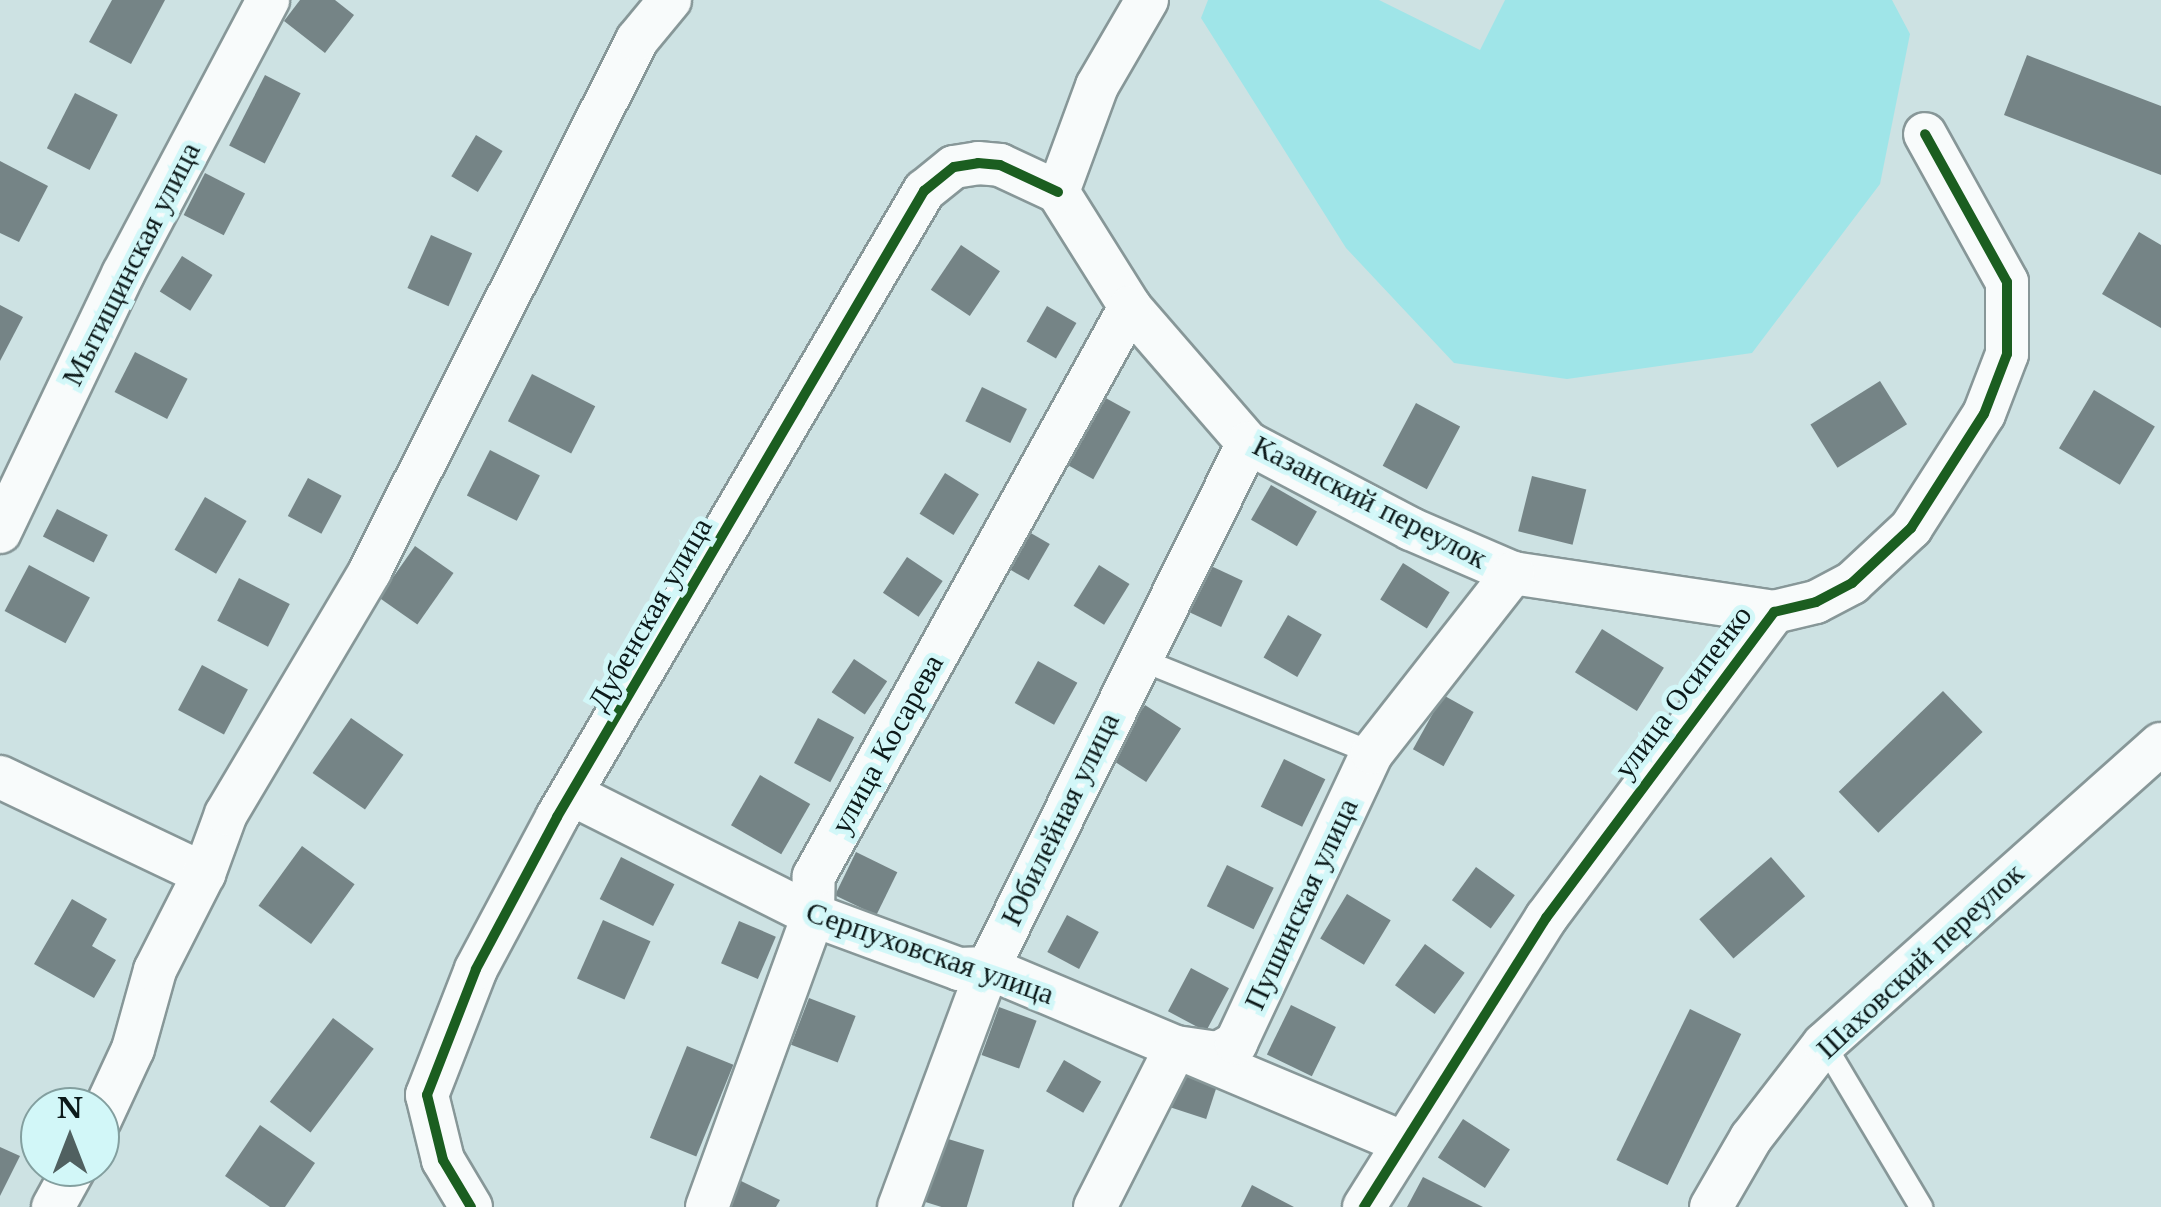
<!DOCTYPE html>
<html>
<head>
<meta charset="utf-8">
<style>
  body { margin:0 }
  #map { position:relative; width:2161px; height:1207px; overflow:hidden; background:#cde2e3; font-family:"Libre Baskerville",serif }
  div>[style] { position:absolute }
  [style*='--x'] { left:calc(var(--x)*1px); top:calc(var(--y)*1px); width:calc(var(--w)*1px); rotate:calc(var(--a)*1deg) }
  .green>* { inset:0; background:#9fe5e8 }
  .building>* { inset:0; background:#758486; transform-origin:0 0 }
  .roads { filter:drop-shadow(2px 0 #879798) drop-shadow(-2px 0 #879798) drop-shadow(0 2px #879798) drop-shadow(0 -2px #879798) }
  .service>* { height:22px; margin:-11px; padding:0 11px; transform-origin:11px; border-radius:11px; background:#f8fbfb }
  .minor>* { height:42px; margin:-21px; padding:0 21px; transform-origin:21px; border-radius:21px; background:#f8fbfb }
  .cycleway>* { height:10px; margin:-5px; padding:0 5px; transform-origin:5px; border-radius:5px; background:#1b5e20 }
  span { translate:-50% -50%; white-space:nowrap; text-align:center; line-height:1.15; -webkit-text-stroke:10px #d2f7f8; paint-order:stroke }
  .street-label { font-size:30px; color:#0c1a1a }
  .north { position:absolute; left:20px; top:1087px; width:100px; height:100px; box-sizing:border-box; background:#d2f7f8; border:2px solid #839f9f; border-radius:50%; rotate:0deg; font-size:28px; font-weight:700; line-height:40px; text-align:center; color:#0c1a1a }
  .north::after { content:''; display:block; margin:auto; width:35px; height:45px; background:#506060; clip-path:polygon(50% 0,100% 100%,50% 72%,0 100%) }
</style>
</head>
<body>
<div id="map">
  <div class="green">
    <i style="clip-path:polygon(1208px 0,1379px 0,1480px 50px,1505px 0,1892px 0,1910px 34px,1880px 184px,1752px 353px,1567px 379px,1454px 363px,1346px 248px,1201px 18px)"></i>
  </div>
  <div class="building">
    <i style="clip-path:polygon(112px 0,165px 0,131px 64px,89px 42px)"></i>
    <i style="clip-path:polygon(300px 0,335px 0,354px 15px,325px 53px,284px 21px)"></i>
    <i style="clip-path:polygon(2027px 55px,2161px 106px,2161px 175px,2004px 115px)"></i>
    <i style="left:265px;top:75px;width:40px;height:79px;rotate:27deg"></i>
    <i style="left:75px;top:93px;width:48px;height:62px;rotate:27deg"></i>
    <i style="left:476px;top:135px;width:31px;height:48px;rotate:31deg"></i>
    <i style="clip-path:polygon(0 161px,48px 186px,19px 242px,0 233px)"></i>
    <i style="left:205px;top:173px;width:45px;height:47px;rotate:27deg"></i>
    <i style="clip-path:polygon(2139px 232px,2161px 245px,2161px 328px,2102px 294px)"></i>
    <i style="left:431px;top:235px;width:45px;height:58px;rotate:24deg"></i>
    <i style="left:961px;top:245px;width:47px;height:54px;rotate:34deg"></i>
    <i style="left:182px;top:256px;width:36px;height:42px;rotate:32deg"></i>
    <i style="clip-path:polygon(0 305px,23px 317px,0 361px)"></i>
    <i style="left:1047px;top:306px;width:34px;height:41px;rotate:30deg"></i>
    <i style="left:135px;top:352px;width:59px;height:45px;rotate:27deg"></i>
    <i style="left:532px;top:374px;width:71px;height:53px;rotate:27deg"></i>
    <i style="left:1880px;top:381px;width:51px;height:82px;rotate:58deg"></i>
    <i style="left:982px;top:387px;width:50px;height:38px;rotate:26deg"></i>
    <i style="left:2094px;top:390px;width:71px;height:68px;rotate:31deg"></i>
    <i style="left:1093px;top:391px;width:43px;height:77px;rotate:29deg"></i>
    <i style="left:1416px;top:403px;width:50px;height:71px;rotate:28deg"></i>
    <i style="left:490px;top:450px;width:56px;height:51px;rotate:27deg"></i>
    <i style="left:945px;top:473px;width:40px;height:48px;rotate:32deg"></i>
    <i style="left:1532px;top:476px;width:56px;height:57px;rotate:14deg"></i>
    <i style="left:308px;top:478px;width:38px;height:43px;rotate:28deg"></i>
    <i style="left:1271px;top:485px;width:53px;height:40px;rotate:30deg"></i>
    <i style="left:205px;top:497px;width:48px;height:61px;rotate:30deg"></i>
    <i style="left:57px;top:509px;width:57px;height:31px;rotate:27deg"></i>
    <i style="left:1029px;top:532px;width:24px;height:42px;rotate:30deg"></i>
    <i style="left:415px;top:546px;width:47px;height:63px;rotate:35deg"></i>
    <i style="left:907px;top:557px;width:43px;height:43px;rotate:34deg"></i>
    <i style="left:1403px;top:563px;width:55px;height:43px;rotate:32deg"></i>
    <i style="left:29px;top:565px;width:69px;height:52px;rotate:28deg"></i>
    <i style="left:1099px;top:565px;width:36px;height:48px;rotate:32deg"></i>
    <i style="left:1211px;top:566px;width:35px;height:51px;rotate:25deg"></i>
    <i style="left:239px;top:578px;width:57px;height:48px;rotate:27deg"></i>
    <i style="left:1288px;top:615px;width:39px;height:49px;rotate:30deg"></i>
    <i style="left:1602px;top:629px;width:73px;height:51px;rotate:32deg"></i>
    <i style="left:854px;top:659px;width:40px;height:40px;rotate:34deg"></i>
    <i style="left:1038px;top:661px;width:45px;height:48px;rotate:29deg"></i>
    <i style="left:202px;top:665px;width:52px;height:51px;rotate:28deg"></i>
    <i style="left:1943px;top:691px;width:57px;height:145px;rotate:46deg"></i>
    <i style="left:1443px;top:695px;width:35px;height:62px;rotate:29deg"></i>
    <i style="left:1145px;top:705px;width:43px;height:64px;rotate:33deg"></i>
    <i style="left:351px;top:718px;width:64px;height:67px;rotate:35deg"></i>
    <i style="left:818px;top:718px;width:41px;height:51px;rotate:28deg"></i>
    <i style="left:1284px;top:759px;width:46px;height:53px;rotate:26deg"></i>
    <i style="left:760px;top:775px;width:58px;height:58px;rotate:30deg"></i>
    <i style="left:302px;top:846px;width:65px;height:74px;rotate:36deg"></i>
    <i style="left:856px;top:852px;width:46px;height:48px;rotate:26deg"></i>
    <i style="left:621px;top:857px;width:60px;height:47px;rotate:27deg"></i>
    <i style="left:1771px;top:857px;width:52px;height:95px;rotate:49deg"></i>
    <i style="left:1227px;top:865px;width:52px;height:46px;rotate:26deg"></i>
    <i style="left:1476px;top:867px;width:48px;height:41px;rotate:36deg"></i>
    <i style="left:1347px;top:894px;width:51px;height:52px;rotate:31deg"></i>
    <i style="clip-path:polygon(72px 899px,107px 919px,92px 946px,116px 960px,94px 998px,34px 964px)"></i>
    <i style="left:1067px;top:915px;width:36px;height:42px;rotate:28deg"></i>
    <i style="left:603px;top:920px;width:52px;height:64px;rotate:24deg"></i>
    <i style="left:739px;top:921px;width:40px;height:46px;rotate:23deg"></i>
    <i style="left:1425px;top:944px;width:49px;height:51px;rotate:36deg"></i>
    <i style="left:1191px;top:968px;width:43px;height:49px;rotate:28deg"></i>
    <i style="left:809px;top:998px;width:50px;height:50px;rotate:21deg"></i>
    <i style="left:1291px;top:1005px;width:50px;height:55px;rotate:26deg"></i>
    <i style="left:999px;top:1007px;width:40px;height:51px;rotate:20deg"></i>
    <i style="left:1690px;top:1009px;width:57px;height:168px;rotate:26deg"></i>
    <i style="left:333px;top:1018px;width:51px;height:105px;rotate:37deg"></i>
    <i style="left:687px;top:1046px;width:50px;height:99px;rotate:22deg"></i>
    <i style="left:1064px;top:1060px;width:43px;height:36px;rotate:30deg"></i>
    <i style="left:1178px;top:1073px;width:41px;height:35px;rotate:18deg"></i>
    <i style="left:1463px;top:1119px;width:56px;height:46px;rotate:33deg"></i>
    <i style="clip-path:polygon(260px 1125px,315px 1163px,285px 1207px,270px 1207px,225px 1176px)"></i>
    <i style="left:945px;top:1138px;width:41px;height:67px;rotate:17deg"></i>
    <i style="clip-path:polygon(0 1147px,20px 1156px,0 1196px)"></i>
    <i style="clip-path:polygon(1423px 1177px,1483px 1207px,1407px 1207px)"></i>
    <i style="clip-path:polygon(737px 1179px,780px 1200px,776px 1207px,723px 1207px)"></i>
    <i style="clip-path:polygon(1252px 1185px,1294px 1207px,1241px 1207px)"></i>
  </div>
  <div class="roads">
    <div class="service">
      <i style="--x:1137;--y:658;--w:253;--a:22"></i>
      <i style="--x:1824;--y:1044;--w:190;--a:59.2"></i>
    </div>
    <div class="minor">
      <i style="--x:1147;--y:0;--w:99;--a:120.2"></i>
      <i style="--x:1097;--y:86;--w:113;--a:110.2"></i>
      <i style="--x:1058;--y:192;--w:136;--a:57.9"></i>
      <i style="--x:1130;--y:307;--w:180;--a:49.1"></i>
      <i style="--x:1248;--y:443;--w:184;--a:27.8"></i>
      <i style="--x:1411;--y:529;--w:111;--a:23.3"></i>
      <i style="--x:1513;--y:573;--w:264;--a:8.5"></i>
      <i style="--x:0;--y:532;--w:286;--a:-64.5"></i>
      <i style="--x:123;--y:274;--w:310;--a:-62.1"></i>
      <i style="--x:0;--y:777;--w:226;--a:25.4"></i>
      <i style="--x:573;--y:795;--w:268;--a:26.6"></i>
      <i style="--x:813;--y:915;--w:156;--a:20.3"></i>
      <i style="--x:959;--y:969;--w:29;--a:-2"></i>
      <i style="--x:988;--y:968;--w:451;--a:22.8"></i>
      <i style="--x:100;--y:1120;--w:78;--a:-65.1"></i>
      <i style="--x:133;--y:1049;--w:82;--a:-74.4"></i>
      <i style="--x:155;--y:970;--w:108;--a:-63"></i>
      <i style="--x:204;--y:874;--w:64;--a:-69.9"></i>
      <i style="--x:226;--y:814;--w:282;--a:-59.3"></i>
      <i style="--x:370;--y:571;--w:594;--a:-63.31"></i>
      <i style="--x:637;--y:40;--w:52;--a:-50.5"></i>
      <i style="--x:53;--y:1207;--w:46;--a:-61.2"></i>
      <i style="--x:471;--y:1207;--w:55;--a:-120.8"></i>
      <i style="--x:443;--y:1160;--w:67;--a:-103.8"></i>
      <i style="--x:427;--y:1095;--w:135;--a:-68.7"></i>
      <i style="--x:476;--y:969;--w:172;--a:-61.9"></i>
      <i style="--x:557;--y:817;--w:726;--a:-59.62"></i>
      <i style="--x:924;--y:191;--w:38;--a:-39"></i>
      <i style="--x:954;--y:167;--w:24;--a:-9"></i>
      <i style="--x:978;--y:163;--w:22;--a:5"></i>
      <i style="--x:1000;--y:165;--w:64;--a:25"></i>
      <i style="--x:707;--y:1207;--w:311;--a:-70"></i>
      <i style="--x:813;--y:915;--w:39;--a:-89"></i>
      <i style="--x:814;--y:876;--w:651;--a:-60.95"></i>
      <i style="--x:899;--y:1207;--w:255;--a:-69.6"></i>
      <i style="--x:988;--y:968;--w:586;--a:-63.65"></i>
      <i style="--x:1095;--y:1207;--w:179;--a:-63.1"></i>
      <i style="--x:1176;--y:1047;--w:42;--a:8.1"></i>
      <i style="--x:1218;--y:1053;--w:21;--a:-29"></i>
      <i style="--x:1236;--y:1043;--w:320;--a:-64.9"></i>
      <i style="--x:1372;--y:753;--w:229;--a:-51.9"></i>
      <i style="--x:1364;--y:1207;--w:342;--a:-57.8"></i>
      <i style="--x:1546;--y:918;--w:382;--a:-53.3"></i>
      <i style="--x:1774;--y:612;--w:43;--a:-13.4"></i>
      <i style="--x:1816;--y:602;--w:41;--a:-27.8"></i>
      <i style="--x:1852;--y:583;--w:81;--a:-43"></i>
      <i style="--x:1911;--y:528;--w:135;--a:-57.4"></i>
      <i style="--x:1984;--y:414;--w:64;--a:-69"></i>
      <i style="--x:2007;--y:354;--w:72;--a:-90"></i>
      <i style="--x:2007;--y:282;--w:169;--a:-119"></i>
      <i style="--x:1711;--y:1207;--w:80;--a:-59.9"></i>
      <i style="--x:1751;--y:1138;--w:119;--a:-52.2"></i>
      <i style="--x:1824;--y:1044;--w:451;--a:-41.7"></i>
    </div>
  </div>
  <div class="cycleway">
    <i style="--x:471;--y:1207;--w:55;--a:-120.8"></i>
    <i style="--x:443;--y:1160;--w:67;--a:-103.8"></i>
    <i style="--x:427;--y:1095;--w:135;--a:-68.7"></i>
    <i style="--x:476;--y:969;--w:172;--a:-61.9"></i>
    <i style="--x:557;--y:817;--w:726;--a:-59.62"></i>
    <i style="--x:924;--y:191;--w:38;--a:-39"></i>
    <i style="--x:954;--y:167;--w:24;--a:-9"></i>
    <i style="--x:978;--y:163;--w:22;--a:5"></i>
    <i style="--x:1000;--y:165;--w:64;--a:25"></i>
    <i style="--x:1364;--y:1207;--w:342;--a:-57.8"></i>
    <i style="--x:1546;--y:918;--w:382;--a:-53.3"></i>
    <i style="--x:1774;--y:612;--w:43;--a:-13.4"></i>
    <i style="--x:1816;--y:602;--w:41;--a:-27.8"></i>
    <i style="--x:1852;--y:583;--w:81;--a:-43"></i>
    <i style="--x:1911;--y:528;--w:135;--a:-57.4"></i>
    <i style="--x:1984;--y:414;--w:64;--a:-69"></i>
    <i style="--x:2007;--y:354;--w:72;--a:-90"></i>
    <i style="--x:2007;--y:282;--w:169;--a:-119"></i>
  </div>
  <div class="street-label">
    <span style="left:131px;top:264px;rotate:-63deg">Мытищинская улица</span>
    <span style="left:1370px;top:502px;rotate:27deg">Казанский переулок</span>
    <span style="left:650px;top:614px;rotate:-60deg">Дубенская улица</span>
    <span style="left:1683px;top:692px;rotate:-53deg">улица Осипенко</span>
    <span style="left:887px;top:744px;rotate:-61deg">улица Косарева</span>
    <span style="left:1060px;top:819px;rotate:-64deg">Юбилейная улица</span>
    <span style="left:1301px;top:904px;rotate:-65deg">Пушинская улица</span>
    <span style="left:930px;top:953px;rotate:19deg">Серпуховская улица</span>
    <span style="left:1920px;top:961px;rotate:-43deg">Шаховский переулок</span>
  </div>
  <div class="north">N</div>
</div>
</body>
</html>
